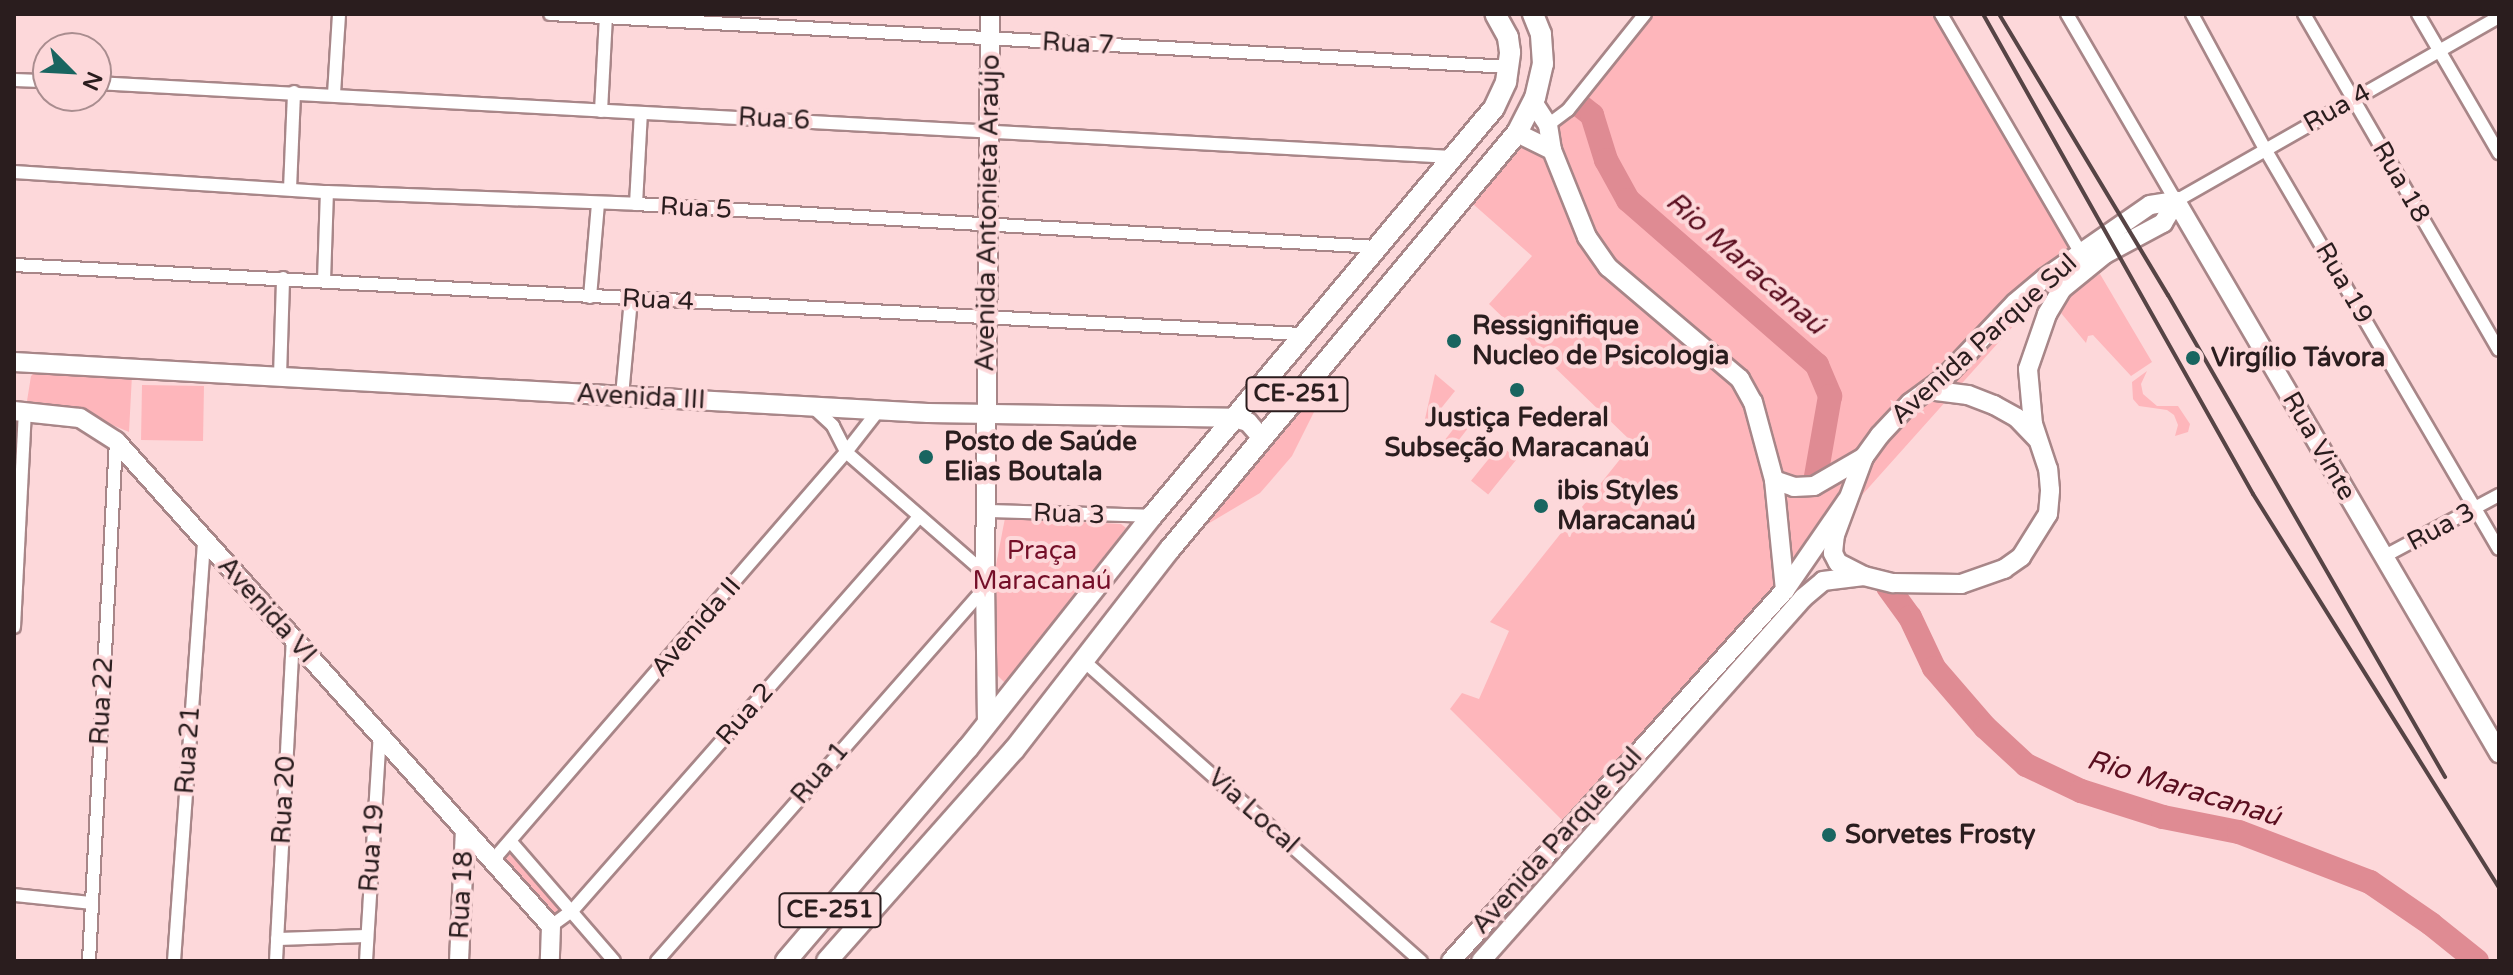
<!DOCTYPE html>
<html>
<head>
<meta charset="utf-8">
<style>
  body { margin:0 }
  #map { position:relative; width:2513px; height:975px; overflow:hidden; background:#fdd8da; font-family:"Varela Round",sans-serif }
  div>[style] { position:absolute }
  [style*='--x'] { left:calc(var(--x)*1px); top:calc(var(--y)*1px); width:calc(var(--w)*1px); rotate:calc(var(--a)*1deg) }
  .green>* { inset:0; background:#feb6bb; transform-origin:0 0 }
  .river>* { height:24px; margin:-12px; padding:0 12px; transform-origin:12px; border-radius:12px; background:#df8b93 }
  .roads { filter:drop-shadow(2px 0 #a88688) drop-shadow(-2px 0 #a88688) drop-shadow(0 2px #a88688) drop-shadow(0 -2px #a88688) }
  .street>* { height:12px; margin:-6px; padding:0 6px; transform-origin:6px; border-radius:6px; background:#fff }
  .secondary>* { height:18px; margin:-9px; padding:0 9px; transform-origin:9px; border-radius:9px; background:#fff }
  .primary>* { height:20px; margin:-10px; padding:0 10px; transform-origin:10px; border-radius:10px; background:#fff }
  .rail>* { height:4px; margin:-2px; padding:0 2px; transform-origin:2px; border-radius:2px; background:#564445 }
  .dots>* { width:22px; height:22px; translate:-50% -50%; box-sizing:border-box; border:4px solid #fdd8da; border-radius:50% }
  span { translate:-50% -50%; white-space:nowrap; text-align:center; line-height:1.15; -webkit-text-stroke:8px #fdd8da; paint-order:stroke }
  .shield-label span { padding:2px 6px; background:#fdd8da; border:2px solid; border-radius:6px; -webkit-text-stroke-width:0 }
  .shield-label { font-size:24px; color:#2a1d1e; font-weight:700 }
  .street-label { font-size:26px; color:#2a1d1e }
  .poi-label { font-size:26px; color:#2a1d1e; font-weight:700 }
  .left { translate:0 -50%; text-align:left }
  .park-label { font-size:26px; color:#750f29 }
  .water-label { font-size:28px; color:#5a0e1f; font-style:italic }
  .frame { position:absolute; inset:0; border:16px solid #2a1d1e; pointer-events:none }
  .north { position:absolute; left:32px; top:32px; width:80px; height:80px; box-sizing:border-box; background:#fdd8da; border:2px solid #a98d8f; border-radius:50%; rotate:114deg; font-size:22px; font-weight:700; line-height:32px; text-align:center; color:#2a1d1e }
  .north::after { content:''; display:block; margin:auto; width:28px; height:36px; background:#196560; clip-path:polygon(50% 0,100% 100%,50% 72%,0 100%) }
</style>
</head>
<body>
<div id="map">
  <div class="green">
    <i style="clip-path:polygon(1638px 14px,1941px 14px,2081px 257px,2048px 287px,1567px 825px,1450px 709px,1462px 693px,1479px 699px,1509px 631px,1490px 622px,1633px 443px,1489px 304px,1532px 256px,1473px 204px,1534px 129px,1549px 130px,1580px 82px)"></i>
    <i style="clip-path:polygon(2100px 274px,2152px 362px,2131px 376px,2093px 335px,2088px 336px,2086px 343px,2061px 313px,2075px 288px)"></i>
    <i style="clip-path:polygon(38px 369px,132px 375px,129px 432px,74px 409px,30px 403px,27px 401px,31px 376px)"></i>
    <i style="clip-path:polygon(2147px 371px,2141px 384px,2143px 394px,2157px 406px,2178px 406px,2190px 424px,2188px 432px,2175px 436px,2178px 425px,2174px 415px,2167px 410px,2139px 406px,2133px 399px,2132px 382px)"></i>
    <i style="clip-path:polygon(1435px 374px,1455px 391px,1426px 427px,1425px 419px)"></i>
    <i style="clip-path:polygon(1323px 381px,1315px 410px,1292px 456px,1260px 493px,1206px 525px)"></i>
    <i style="left:142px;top:385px;width:62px;height:55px;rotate:1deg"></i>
    <i style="left:1469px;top:409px;width:11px;height:50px;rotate:38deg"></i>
    <i style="left:1500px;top:445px;width:22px;height:46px;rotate:39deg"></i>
    <i style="clip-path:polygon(1005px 518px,1121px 524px,1126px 528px,1006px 684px,997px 675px,996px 565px)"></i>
    <i style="clip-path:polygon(514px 849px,563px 911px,551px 918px,501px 863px)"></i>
  </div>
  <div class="river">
    <i style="--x:1578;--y:104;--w:18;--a:38"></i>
    <i style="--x:1592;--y:115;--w:47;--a:72.7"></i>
    <i style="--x:1606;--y:160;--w:46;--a:61.2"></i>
    <i style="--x:1628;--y:200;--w:251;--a:41.1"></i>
    <i style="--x:1817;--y:365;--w:34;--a:67"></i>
    <i style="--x:1830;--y:396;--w:87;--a:99.9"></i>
    <i style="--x:1888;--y:587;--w:37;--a:54"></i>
    <i style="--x:1910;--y:617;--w:56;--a:64.8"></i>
    <i style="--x:1934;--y:668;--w:78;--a:49.2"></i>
    <i style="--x:1985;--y:727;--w:56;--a:42.8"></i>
    <i style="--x:2026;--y:765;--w:61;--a:25.3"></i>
    <i style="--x:2081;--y:791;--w:86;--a:17.6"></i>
    <i style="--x:2163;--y:817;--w:77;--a:11.2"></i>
    <i style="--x:2239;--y:832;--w:140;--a:20.9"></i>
    <i style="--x:2370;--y:882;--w:74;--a:34.5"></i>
    <i style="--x:2431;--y:924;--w:59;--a:38.8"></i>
  </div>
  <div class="roads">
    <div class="street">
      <i style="--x:550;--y:14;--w:961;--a:3.16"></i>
      <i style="--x:1941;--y:14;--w:276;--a:59.7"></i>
      <i style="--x:2067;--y:14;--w:216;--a:59.8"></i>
      <i style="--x:2176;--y:201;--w:372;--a:-29.7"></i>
      <i style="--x:2192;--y:14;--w:153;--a:61.6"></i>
      <i style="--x:2265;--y:149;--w:463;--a:59.7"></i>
      <i style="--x:2304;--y:14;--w:388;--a:59.9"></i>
      <i style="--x:2418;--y:14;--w:161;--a:59.8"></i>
      <i style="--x:14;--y:80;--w:34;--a:2"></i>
      <i style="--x:96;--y:83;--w:1358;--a:3.12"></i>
      <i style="--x:334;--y:94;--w:80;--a:-86.4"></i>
      <i style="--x:601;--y:111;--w:94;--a:-87"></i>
      <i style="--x:1548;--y:125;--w:25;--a:-37"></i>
      <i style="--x:1568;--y:110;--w:123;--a:-51.3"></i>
      <i style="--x:14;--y:172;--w:314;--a:3.7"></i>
      <i style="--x:327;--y:192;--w:309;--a:2.2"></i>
      <i style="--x:636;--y:204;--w:742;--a:3.32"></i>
      <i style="--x:290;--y:189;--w:97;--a:-87.6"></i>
      <i style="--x:636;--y:204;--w:91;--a:-86.9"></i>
      <i style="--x:14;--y:265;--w:1290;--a:3.07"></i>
      <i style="--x:324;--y:281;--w:89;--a:-88.1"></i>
      <i style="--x:590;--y:297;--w:93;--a:-85.1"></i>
      <i style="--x:280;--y:376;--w:98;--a:-88.2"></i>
      <i style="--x:622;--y:396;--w:97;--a:-84.7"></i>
      <i style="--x:814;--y:408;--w:26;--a:43"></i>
      <i style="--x:833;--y:426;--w:29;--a:63"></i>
      <i style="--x:846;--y:452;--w:186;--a:41.1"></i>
      <i style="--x:987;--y:511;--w:165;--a:1.7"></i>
      <i style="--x:2383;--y:557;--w:132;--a:-28.1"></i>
      <i style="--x:14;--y:627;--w:215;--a:-87.1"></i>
      <i style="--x:1085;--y:662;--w:450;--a:41.7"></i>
      <i style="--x:511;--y:842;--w:157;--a:49.1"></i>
      <i style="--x:494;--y:859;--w:538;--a:-49.14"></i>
      <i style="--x:846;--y:452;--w:52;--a:-52"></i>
      <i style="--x:14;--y:895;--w:78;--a:5.9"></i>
      <i style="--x:551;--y:926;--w:26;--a:-36"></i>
      <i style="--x:572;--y:911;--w:524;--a:-48.64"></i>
      <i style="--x:277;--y:939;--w:90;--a:-1.9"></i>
      <i style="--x:89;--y:961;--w:521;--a:-87.03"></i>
      <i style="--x:174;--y:961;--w:424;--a:-85.9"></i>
      <i style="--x:276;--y:961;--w:322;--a:-87"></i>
      <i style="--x:366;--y:961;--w:226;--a:-86.5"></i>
      <i style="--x:657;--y:961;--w:497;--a:-48.7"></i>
    </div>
    <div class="secondary">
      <i style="--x:1533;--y:102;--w:27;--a:57"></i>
      <i style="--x:1548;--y:125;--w:25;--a:81"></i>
      <i style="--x:1552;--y:150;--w:94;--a:68.1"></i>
      <i style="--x:1587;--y:237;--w:37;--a:55"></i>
      <i style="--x:1608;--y:267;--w:173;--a:40.3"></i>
      <i style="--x:1740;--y:379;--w:26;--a:61"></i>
      <i style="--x:1753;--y:402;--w:81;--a:74.9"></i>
      <i style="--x:1774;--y:480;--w:21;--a:19"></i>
      <i style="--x:1794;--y:487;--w:20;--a:-3"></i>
      <i style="--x:1814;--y:486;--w:58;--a:-30.1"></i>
      <i style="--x:1517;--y:133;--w:39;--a:26"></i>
      <i style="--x:2176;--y:201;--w:640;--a:59.67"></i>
      <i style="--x:14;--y:362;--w:915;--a:3.19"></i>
      <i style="--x:928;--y:413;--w:305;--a:0.9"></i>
      <i style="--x:1233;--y:418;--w:16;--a:15"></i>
      <i style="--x:1248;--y:422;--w:20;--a:49"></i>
      <i style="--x:1928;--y:390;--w:40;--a:7.1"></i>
      <i style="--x:1968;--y:395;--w:28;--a:21"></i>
      <i style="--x:1994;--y:405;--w:26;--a:29"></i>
      <i style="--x:2017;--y:418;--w:28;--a:46"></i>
      <i style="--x:14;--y:411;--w:66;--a:6.1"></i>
      <i style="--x:80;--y:418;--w:43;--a:32.6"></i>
      <i style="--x:116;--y:441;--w:651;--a:48.11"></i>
      <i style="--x:551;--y:926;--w:35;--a:92"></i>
      <i style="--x:1774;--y:480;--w:111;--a:84.3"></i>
      <i style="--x:1864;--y:576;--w:29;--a:-153"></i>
      <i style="--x:1838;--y:563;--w:11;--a:-117"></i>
      <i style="--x:1833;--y:553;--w:18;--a:-84"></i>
      <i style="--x:1835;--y:535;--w:83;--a:-69.6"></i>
      <i style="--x:1864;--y:457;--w:27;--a:-54"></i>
      <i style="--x:1880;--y:435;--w:44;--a:-46.8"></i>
      <i style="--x:1910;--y:403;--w:42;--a:-36.3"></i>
      <i style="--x:1944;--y:378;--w:103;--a:-46.6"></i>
      <i style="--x:2015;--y:303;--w:39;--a:-40"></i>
      <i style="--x:2045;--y:278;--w:128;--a:-34.8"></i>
      <i style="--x:2150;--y:205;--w:26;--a:-9"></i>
      <i style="--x:987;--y:723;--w:136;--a:-90.8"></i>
      <i style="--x:985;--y:587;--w:573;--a:-89.5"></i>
      <i style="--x:459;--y:961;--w:131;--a:-87.4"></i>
      <i style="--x:1451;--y:961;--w:499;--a:-48"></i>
      <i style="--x:1785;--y:590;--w:109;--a:-55.4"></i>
      <i style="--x:1481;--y:961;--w:485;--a:-48.4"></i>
      <i style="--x:1803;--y:598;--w:26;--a:-40"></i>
      <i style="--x:1823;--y:581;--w:41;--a:-7"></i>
      <i style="--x:1864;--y:576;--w:30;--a:14"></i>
      <i style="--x:1893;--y:583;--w:68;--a:0.8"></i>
      <i style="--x:1961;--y:584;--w:46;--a:-19.2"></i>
      <i style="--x:2004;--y:569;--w:21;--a:-35"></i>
      <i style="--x:2021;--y:557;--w:51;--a:-57.9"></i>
      <i style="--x:2048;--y:514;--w:24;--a:-85"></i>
      <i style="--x:2050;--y:490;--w:21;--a:-95"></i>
      <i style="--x:2048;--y:469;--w:47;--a:-108.4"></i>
      <i style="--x:2033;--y:424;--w:55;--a:-95.2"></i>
      <i style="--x:2028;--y:369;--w:58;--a:-70.9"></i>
      <i style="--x:2047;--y:314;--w:29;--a:-59"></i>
      <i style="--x:2062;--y:289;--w:55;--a:-39.1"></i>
      <i style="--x:2105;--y:254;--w:66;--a:-28.1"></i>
      <i style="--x:2163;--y:223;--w:26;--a:-59"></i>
    </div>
    <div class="primary">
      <i style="--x:786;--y:961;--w:280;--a:-49.5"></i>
      <i style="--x:968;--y:748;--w:296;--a:-51.6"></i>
      <i style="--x:1152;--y:516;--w:532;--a:-50.03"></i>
      <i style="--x:1494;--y:108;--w:29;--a:-65"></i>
      <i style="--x:1506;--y:82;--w:30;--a:-82"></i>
      <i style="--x:1510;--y:52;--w:15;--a:-98"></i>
      <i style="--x:1508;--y:37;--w:26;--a:-119"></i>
      <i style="--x:827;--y:961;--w:282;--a:-48.5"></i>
      <i style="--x:1014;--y:750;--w:254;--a:-52.2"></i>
      <i style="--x:1170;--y:549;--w:542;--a:-50.17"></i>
      <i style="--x:1517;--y:133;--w:39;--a:-63"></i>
      <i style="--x:1535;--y:98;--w:35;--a:-77"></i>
      <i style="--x:1543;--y:64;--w:30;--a:-94"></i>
      <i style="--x:1541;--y:34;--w:22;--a:-112"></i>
    </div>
  </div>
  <div class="rail">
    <i style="--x:1983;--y:14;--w:551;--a:60.64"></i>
    <i style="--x:2253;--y:494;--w:464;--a:58"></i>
    <i style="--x:1999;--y:14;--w:328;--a:59"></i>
    <i style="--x:2168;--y:295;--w:556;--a:60.11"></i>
  </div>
  <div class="dots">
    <i style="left:1454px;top:341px;background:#196560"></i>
    <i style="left:2193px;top:358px;background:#196560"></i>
    <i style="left:1517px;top:390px;background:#196560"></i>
    <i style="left:926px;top:457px;background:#196560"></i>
    <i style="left:1541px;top:506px;background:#196560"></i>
    <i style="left:1829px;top:835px;background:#196560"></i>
  </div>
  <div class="shield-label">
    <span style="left:1297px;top:394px">CE-251</span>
    <span style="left:830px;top:910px">CE-251</span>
  </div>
  <div class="street-label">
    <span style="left:1078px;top:44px;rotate:3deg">Rua 7</span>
    <span style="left:2337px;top:108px;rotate:-29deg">Rua 4</span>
    <span style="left:774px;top:119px;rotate:3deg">Rua 6</span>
    <span style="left:2401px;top:182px;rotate:60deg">Rua 18</span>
    <span style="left:696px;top:208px;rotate:3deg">Rua 5</span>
    <span style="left:988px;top:213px;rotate:-89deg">Avenida Antonieta Araújo</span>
    <span style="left:2344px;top:283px;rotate:60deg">Rua 19</span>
    <span style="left:658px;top:300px;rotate:3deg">Rua 4</span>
    <span style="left:1984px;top:339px;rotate:-42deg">Avenida Parque Sul</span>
    <span style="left:641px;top:397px;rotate:3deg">Avenida III</span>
    <span style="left:2319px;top:446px;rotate:60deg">Rua Vinte</span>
    <span style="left:1069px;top:514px;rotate:2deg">Rua 3</span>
    <span style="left:2441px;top:527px;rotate:-28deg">Rua 3</span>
    <span style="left:267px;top:610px;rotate:48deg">Avenida VI</span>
    <span style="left:696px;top:627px;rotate:-49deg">Avenida II</span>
    <span style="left:102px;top:701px;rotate:-87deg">Rua 22</span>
    <span style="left:745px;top:714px;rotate:-49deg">Rua 2</span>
    <span style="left:188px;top:750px;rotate:-86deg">Rua 21</span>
    <span style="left:820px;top:773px;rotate:-49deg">Rua 1</span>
    <span style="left:284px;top:800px;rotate:-87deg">Rua 20</span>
    <span style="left:1253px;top:811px;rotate:42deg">Via Local</span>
    <span style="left:1557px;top:841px;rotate:-48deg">Avenida Parque Sul</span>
    <span style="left:372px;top:848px;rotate:-86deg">Rua 19</span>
    <span style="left:462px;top:895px;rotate:-87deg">Rua 18</span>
  </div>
  <div class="poi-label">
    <span class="left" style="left:1472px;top:341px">Ressignifique<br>Nucleo de Psicologia</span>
    <span class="left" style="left:2211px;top:358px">Virgílio Távora</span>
    <span style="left:1517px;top:433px">Justiça Federal<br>Subseção Maracanaú</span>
    <span class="left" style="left:944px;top:457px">Posto de Saúde<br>Elias Boutala</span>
    <span class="left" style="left:1557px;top:506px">ibis Styles<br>Maracanaú</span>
    <span class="left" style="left:1845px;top:835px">Sorvetes Frosty</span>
  </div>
  <div class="park-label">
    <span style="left:1042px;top:566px">Praça<br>Maracanaú</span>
  </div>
  <div class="water-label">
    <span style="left:1746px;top:263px;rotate:41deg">Rio Maracanaú</span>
    <span style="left:2184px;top:788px;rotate:17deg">Rio Maracanaú</span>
  </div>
  <div class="frame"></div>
  <div class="north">N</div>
</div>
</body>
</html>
